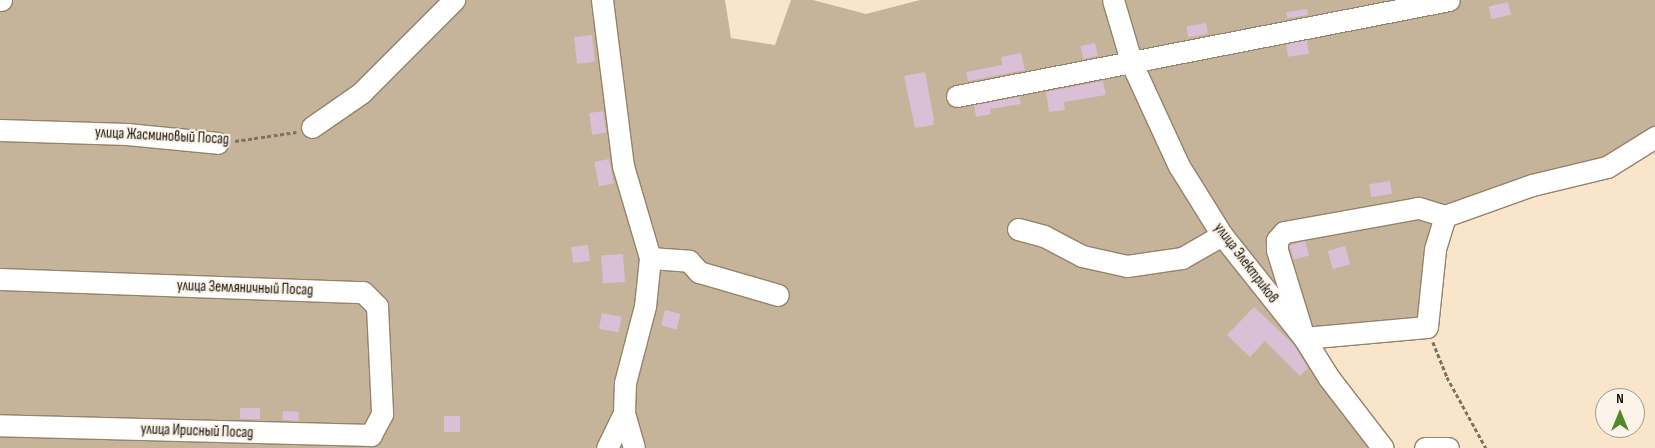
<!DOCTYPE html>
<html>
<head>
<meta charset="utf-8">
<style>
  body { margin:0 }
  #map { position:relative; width:1655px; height:448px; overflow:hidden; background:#f9e5ca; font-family:"Sofia Sans Condensed",sans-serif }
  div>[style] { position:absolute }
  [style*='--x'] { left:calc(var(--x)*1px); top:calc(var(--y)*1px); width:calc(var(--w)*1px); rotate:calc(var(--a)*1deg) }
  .green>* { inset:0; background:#c5b39a }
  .building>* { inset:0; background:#dabfd6; transform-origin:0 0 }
  .path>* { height:2.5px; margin-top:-1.25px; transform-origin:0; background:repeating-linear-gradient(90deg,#7e7160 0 4px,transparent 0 6.5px) }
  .roads { filter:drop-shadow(1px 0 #958269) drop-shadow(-1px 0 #958269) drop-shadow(0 1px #958269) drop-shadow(0 -1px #958269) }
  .minor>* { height:21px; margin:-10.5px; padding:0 10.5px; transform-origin:10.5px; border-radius:10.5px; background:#fff }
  span { translate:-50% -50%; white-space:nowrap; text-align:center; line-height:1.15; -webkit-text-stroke:4px #fcf4e9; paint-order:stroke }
  .street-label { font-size:15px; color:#160f06 }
  .north { position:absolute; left:1595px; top:388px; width:50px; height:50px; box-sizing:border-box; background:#fcf4e9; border:1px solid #a0988e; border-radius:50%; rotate:0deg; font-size:14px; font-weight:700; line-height:20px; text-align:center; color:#160f06 }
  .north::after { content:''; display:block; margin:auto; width:18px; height:22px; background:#508a27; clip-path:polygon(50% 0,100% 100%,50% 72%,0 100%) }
</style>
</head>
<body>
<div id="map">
  <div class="green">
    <i style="clip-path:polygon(0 0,725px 0,731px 38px,775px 45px,791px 0,813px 0,866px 14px,920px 0,1655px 0,1655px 137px,1607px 167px,1445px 216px,1427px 327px,1305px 338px,1384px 448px,0 448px)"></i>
  </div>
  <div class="building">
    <i style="left:1508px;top:2px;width:13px;height:20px;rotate:77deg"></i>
    <i style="left:1307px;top:9px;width:6px;height:21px;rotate:81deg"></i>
    <i style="left:1206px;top:23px;width:11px;height:20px;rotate:80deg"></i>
    <i style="left:592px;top:35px;width:27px;height:18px;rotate:84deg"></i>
    <i style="left:1307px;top:40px;width:14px;height:21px;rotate:82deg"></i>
    <i style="left:1095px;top:43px;width:13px;height:15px;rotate:77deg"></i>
    <i style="clip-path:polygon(1021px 53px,1025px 70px,968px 81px,966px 72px,1002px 65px,1001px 57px)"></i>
    <i style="clip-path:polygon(925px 72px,934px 119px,933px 125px,915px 128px,904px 76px)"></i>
    <i style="clip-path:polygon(1103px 81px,1106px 95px,1064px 102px,1065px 110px,1049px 112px,1046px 92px)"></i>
    <i style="clip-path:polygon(1019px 97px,1021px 104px,990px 109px,991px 114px,976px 117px,974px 105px)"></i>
    <i style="left:603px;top:111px;width:22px;height:14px;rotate:82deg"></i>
    <i style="left:609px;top:159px;width:25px;height:15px;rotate:79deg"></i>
    <i style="left:1390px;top:181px;width:13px;height:21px;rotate:81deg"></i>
    <i style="left:1305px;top:241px;width:15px;height:16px;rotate:74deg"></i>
    <i style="left:588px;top:245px;width:16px;height:17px;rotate:83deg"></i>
    <i style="left:1345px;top:246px;width:19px;height:18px;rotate:74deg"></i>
    <i style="left:623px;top:254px;width:28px;height:22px;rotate:86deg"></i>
    <i style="clip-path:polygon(1254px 307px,1294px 345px,1308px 368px,1300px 376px,1265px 341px,1250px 357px,1227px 335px)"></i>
    <i style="left:665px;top:310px;width:16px;height:16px;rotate:14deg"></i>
    <i style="left:602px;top:313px;width:20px;height:16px;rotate:11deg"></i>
    <i style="left:240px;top:408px;width:20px;height:11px"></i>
    <i style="left:283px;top:411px;width:16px;height:9px;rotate:4deg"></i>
    <i style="left:444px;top:416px;width:16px;height:16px"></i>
  </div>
  <div class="path">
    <i style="--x:235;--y:141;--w:62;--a:-8.4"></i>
    <i style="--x:1433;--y:342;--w:38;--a:68"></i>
    <i style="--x:1447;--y:377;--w:81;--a:61.2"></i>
  </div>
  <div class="roads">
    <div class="minor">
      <i style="--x:0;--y:0;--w:1;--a:0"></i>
      <i style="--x:602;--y:0;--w:167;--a:82.8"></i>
      <i style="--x:623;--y:166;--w:96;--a:73.6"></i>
      <i style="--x:650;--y:258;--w:48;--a:95.9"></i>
      <i style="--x:645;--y:306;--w:80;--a:104.6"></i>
      <i style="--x:625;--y:383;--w:30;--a:92"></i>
      <i style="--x:624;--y:413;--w:36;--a:74"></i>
      <i style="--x:1113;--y:0;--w:67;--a:73.5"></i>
      <i style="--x:1132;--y:64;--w:112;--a:65.3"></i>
      <i style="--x:1179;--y:166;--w:81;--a:58.1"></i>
      <i style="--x:1222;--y:235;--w:132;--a:51.5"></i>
      <i style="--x:1304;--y:338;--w:47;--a:58"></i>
      <i style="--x:1329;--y:378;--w:88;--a:52.4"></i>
      <i style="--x:957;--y:96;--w:501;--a:-11.04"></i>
      <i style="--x:312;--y:127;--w:60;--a:-34.8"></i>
      <i style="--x:361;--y:93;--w:132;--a:-45"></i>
      <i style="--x:0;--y:130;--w:127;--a:1.8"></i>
      <i style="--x:127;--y:134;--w:91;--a:5.6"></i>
      <i style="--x:1445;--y:216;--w:28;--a:-163"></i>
      <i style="--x:1418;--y:208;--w:136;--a:169.8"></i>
      <i style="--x:1284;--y:232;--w:11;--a:131"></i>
      <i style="--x:1277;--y:240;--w:10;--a:90"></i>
      <i style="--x:1277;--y:250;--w:92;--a:72.9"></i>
      <i style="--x:1304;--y:338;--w:123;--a:-5.1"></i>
      <i style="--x:1427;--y:327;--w:78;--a:-84.1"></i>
      <i style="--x:1435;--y:249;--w:34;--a:-73"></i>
      <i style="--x:1445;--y:216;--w:92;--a:-19.6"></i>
      <i style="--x:1532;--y:185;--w:77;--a:-13.5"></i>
      <i style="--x:1607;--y:167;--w:57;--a:-32"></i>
      <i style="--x:1018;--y:229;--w:27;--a:15"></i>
      <i style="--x:1044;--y:236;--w:43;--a:27.8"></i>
      <i style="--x:1082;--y:256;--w:46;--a:12.5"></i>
      <i style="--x:1127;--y:266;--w:56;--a:-8.3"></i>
      <i style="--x:1182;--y:258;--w:46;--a:-29.9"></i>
      <i style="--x:650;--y:258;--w:39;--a:4"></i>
      <i style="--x:689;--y:261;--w:15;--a:48"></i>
      <i style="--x:699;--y:272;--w:82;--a:16.2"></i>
      <i style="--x:0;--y:279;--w:363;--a:2.1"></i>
      <i style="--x:363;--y:292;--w:20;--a:45"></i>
      <i style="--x:377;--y:306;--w:108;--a:87.3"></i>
      <i style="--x:382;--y:414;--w:24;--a:118"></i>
      <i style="--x:371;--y:435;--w:371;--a:-178.5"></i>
      <i style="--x:607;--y:448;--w:39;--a:-64"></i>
      <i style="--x:1425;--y:448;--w:23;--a:0"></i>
    </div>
  </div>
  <div class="street-label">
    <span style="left:162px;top:136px;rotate:3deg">улица Жасминовый Посад</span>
    <span style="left:1246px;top:263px;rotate:53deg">улица Электриков</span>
    <span style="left:245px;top:288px;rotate:2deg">улица Земляничный Посад</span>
    <span style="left:197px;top:431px;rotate:2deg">улица Ирисный Посад</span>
  </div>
  <div class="north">N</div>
</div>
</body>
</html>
